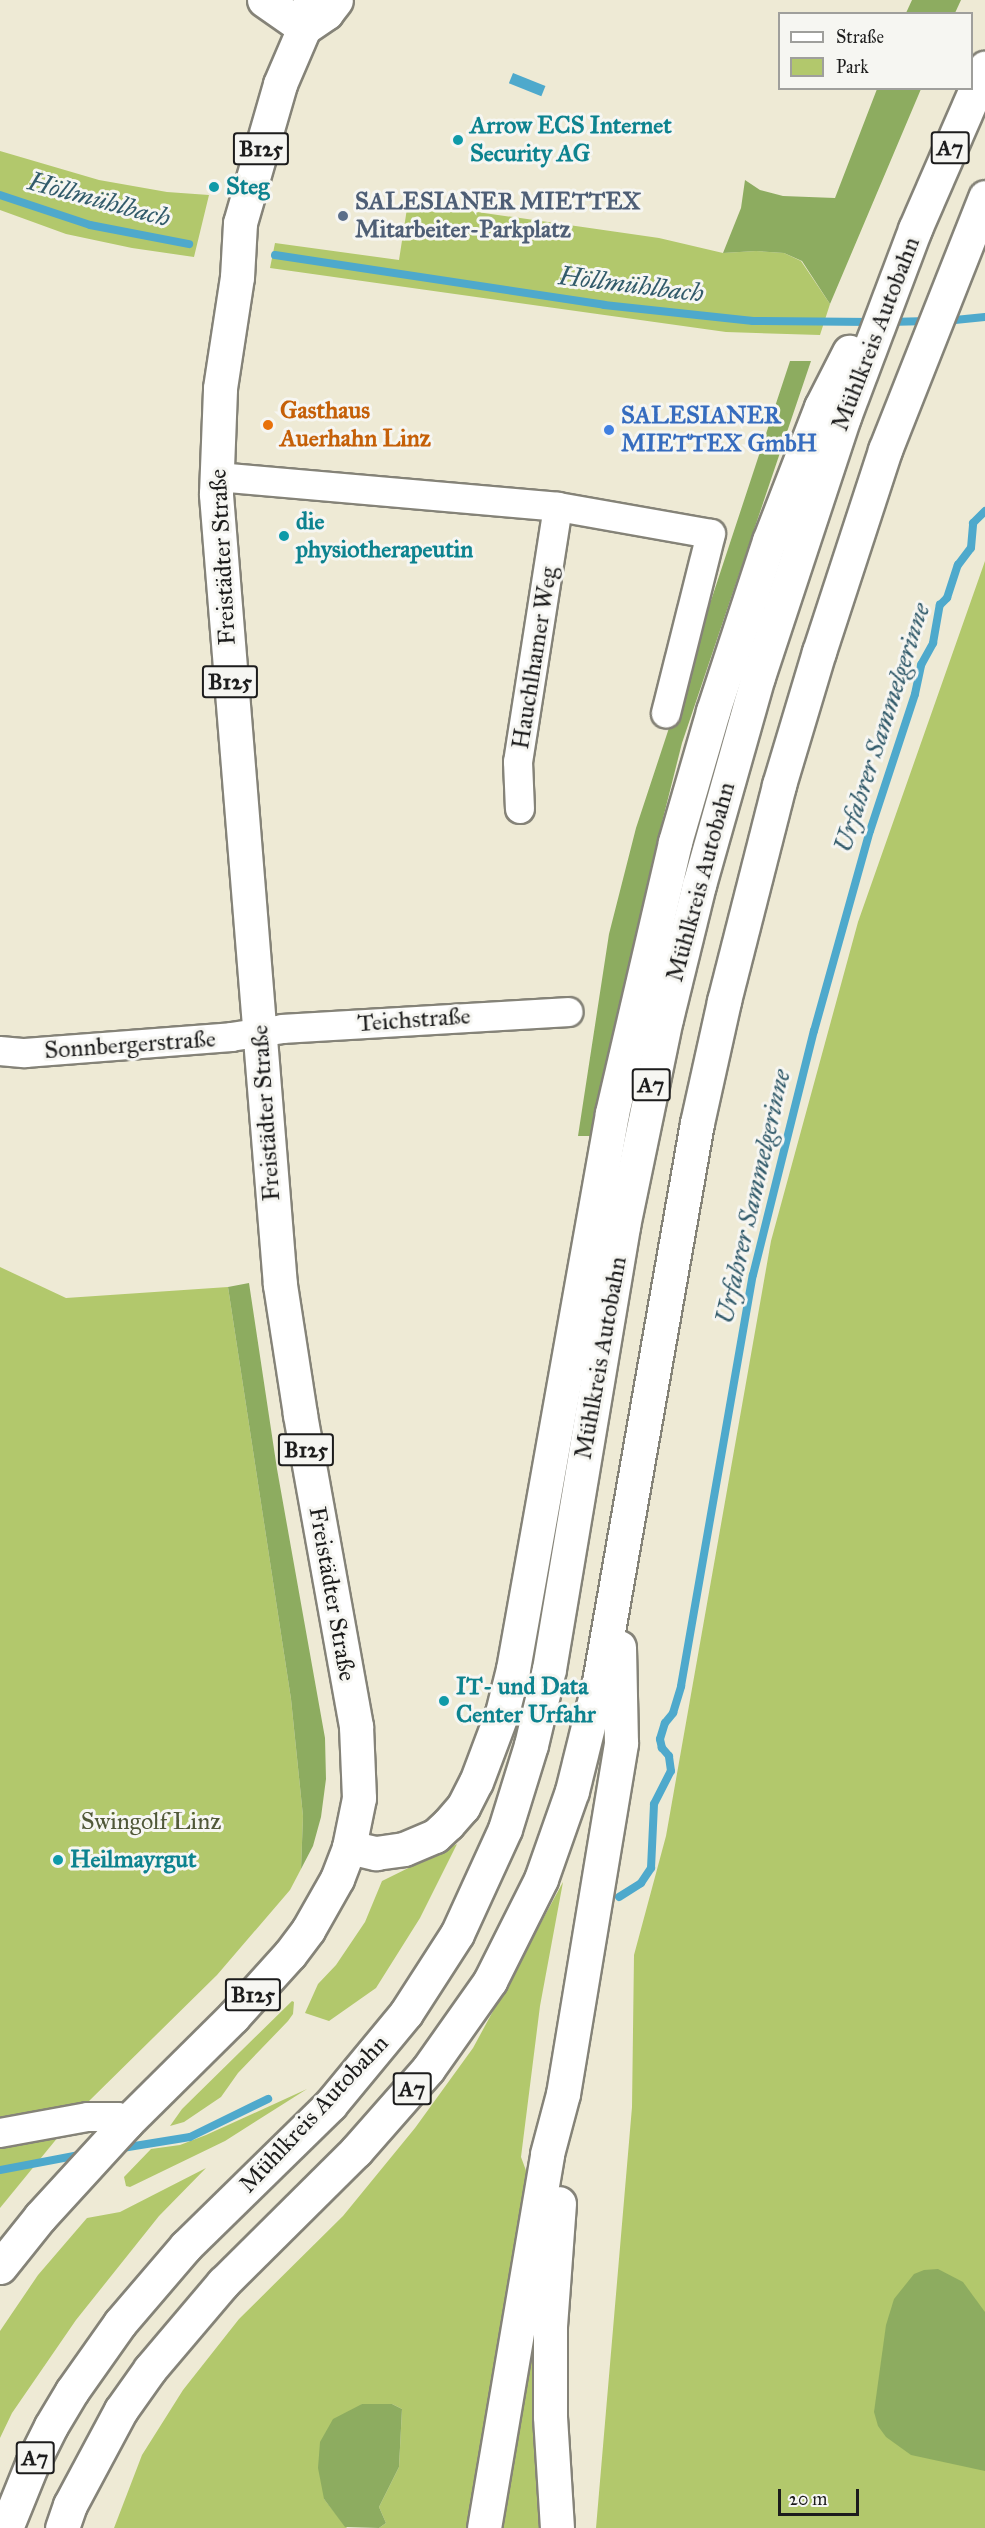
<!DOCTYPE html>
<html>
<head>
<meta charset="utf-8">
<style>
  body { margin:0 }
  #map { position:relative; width:985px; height:2528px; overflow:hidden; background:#eeead5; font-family:"IM FELL Great Primer",serif }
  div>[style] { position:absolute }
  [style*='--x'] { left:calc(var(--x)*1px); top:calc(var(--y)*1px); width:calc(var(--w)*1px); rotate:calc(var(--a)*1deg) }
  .green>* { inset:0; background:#b2c86c }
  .forest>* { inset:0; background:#8dac60 }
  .water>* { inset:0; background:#4ea9cc; transform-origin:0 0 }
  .stream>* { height:8px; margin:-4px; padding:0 4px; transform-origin:4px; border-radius:4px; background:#4ea9cc }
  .roads { filter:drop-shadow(2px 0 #858378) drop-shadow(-2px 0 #858378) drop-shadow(0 2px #858378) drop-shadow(0 -2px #858378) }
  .street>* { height:28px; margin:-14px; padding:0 14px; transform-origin:14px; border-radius:14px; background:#fff }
  .secondary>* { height:33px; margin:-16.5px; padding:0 16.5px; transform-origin:16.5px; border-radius:16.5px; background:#fff }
  .primary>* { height:33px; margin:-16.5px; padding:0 16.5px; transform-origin:16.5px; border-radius:16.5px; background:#fff }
  .highway>* { height:33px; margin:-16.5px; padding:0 16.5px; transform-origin:16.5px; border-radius:16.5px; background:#fff }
  .dots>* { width:16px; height:16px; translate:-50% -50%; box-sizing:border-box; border:3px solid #f6f6f2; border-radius:50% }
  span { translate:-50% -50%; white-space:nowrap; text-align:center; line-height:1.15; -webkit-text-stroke:6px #f6f6f2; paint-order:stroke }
  .shield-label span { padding:2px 4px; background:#f6f6f2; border:2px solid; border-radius:4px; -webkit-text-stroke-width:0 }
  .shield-label { font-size:22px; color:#1c1c1c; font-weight:700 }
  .culture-label { font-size:24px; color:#0d838f; font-weight:700 }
  .left { translate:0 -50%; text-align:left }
  .service-label { font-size:24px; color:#4e5e75; font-weight:700 }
  .street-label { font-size:24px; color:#1c1c1c }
  .food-label { font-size:24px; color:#c56008; font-weight:700 }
  .shop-label { font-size:24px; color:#366cbe; font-weight:700 }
  .park-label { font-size:24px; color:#505838 }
  .water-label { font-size:26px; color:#325b6b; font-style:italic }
  .legend { position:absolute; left:778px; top:12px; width:195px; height:78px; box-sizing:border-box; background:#f6f6f2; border:2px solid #9f9f9c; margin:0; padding:8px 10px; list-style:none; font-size:18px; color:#1c1c1c }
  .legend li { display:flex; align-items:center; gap:12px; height:30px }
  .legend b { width:30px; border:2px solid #9f9f9c }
  .scale { position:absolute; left:778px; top:2489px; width:81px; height:27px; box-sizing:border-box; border:3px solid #1c1c1c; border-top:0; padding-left:8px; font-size:18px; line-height:21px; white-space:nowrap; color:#1c1c1c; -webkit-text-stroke:4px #f6f6f2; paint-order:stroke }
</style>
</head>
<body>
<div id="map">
  <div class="green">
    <i style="clip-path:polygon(0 151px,99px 180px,167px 192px,209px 195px,194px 257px,132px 248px,66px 234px,0 210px)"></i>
    <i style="clip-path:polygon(408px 202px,659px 238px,723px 253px,756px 251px,784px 253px,801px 261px,830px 304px,820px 335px,726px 332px,270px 268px,275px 243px,399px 260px)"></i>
    <i style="clip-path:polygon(985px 561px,985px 2528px,596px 2528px,632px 2107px,634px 1955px,666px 1836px,771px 1241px,858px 922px)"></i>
    <i style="clip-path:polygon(0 1267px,66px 1298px,228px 1287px,291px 1699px,303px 1816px,301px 1869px,290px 1890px,217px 1975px,89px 2101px,0 2121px)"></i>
    <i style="clip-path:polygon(457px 1844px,420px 1918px,376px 1988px,329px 2021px,305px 2013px,318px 1984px,336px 1965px,365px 1922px,382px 1881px)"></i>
    <i style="clip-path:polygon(563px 1882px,540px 2006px,521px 2157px,539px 2206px,545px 2528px,379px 2528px,386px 2523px,379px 2507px,399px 2467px,402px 2409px,392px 2404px,362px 2404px,324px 2499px,347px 2528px,114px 2528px,142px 2455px,183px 2390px,239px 2319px,343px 2216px,415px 2128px,473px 2048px)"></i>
    <i style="clip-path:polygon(292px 2001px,294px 2002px,293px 2014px,288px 2021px,238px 2073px,221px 2097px,184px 2122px,170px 2126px,182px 2109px)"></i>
    <i style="clip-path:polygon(307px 2089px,225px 2141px,130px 2187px,126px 2186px,124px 2177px,151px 2149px,180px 2145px,206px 2135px)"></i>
    <i style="clip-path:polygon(63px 2131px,0 2208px,0 2144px)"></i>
    <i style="clip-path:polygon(206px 2168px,159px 2216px,76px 2320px,12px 2413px,0 2438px,0 2331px,38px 2275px,87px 2218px,120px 2212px)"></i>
  </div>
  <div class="forest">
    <i style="clip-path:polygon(912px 0,961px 0,955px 13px,906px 13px)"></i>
    <i style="clip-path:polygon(877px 89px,921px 89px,830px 304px,802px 261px,784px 253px,756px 251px,723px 253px,741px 208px,745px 180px,760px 190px,783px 196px,835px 198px)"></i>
    <i style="clip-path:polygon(790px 361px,811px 361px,682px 743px,652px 862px,592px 1136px,578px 1136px,609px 934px,636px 828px)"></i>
    <i style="clip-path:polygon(249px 1283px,277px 1469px,325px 1738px,326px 1779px,321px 1817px,313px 1846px,301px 1869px,303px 1816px,291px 1699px,228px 1287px)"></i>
    <i style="clip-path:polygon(938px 2269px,963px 2282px,985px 2312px,985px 2471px,911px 2455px,886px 2437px,878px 2426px,874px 2412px,886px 2325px,894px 2299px,914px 2274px,924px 2270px)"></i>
    <i style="clip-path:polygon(362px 2404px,392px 2404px,402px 2409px,399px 2467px,379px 2507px,386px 2523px,379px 2528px,345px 2527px,324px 2499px,318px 2468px,320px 2442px,333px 2419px)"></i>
  </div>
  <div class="water">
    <i style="left:513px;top:73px;width:35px;height:11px;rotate:22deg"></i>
  </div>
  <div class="stream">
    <i style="--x:0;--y:195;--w:95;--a:18.4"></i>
    <i style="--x:90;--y:225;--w:101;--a:10.9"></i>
    <i style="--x:275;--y:255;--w:333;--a:8.6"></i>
    <i style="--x:604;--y:305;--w:150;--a:6.1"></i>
    <i style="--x:753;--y:321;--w:119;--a:0.5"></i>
    <i style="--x:945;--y:321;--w:40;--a:-5.7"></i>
    <i style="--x:888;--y:322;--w:41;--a:-1.4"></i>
    <i style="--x:619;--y:1897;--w:26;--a:-32"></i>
    <i style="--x:641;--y:1883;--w:18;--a:-56"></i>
    <i style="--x:651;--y:1868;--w:64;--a:-87.3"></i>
    <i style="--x:654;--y:1804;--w:37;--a:-63"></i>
    <i style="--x:671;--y:1771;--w:15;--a:-98"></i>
    <i style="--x:669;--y:1756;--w:11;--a:-131"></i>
    <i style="--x:662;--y:1748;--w:9;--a:-103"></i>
    <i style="--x:660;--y:1739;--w:17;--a:-73"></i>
    <i style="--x:665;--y:1723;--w:13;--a:-51"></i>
    <i style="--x:673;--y:1713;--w:28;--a:-73"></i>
    <i style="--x:681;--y:1686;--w:417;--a:-80.1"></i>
    <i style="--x:753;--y:1275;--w:252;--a:-76"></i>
    <i style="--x:814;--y:1031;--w:208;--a:-74.4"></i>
    <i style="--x:870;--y:831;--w:144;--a:-71.8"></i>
    <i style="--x:915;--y:694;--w:30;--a:-78"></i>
    <i style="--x:921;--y:665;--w:25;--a:-61"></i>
    <i style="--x:933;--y:643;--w:39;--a:-80"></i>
    <i style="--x:940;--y:605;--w:10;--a:-45"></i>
    <i style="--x:947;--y:598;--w:35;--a:-72"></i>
    <i style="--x:958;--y:565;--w:21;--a:-53"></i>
    <i style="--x:971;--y:548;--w:25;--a:-85"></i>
    <i style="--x:973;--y:523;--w:17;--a:-45"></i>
    <i style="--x:116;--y:2149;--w:75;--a:-9.2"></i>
    <i style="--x:190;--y:2137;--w:87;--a:-26"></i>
    <i style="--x:0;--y:2170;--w:86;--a:-10.7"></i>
  </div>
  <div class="roads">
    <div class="street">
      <i style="--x:217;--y:477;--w:342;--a:5"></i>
      <i style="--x:558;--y:507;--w:258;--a:98.9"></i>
      <i style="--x:518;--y:762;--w:47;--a:87.6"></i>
      <i style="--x:558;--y:507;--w:155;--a:10"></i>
      <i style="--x:711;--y:534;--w:185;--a:104.1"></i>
      <i style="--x:0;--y:1051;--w:25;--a:5"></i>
      <i style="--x:25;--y:1053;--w:207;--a:-4.4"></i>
      <i style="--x:231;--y:1037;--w:53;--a:-8.7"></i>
      <i style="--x:283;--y:1029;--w:286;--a:-3.4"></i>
      <i style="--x:0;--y:2133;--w:89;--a:-10.3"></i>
      <i style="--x:88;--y:2117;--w:30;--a:0"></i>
      <i style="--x:118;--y:2117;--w:10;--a:29"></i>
    </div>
    <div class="secondary">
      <i style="--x:264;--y:0;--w:49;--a:35"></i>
    </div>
    <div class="primary">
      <i style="--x:304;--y:28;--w:27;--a:-34"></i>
      <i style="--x:326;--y:13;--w:16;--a:-52"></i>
      <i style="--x:0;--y:2267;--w:64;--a:-51.3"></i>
      <i style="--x:40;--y:2217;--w:129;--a:-47.5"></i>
      <i style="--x:127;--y:2122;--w:149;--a:-44.7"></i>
      <i style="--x:233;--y:2017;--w:85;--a:-47.9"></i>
      <i style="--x:290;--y:1954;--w:30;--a:-53"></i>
      <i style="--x:308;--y:1930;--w:59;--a:-60.4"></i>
      <i style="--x:337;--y:1879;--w:34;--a:-69"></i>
      <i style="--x:349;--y:1847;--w:50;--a:-78.5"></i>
      <i style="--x:359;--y:1798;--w:72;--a:-92.4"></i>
      <i style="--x:356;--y:1726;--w:317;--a:-100.2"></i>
      <i style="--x:300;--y:1414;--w:131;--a:-98.8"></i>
      <i style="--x:280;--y:1285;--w:794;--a:-94.63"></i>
      <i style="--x:216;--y:494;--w:106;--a:-87.8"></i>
      <i style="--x:220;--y:388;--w:112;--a:-81.3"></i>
      <i style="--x:237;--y:277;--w:54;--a:-86.8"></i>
      <i style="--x:240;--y:223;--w:145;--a:-73.9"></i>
      <i style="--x:280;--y:84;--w:61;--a:-66.8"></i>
      <i style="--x:304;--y:28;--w:29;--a:-78"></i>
    </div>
    <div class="highway">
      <i style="--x:349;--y:1847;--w:28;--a:13"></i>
      <i style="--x:376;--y:1853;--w:28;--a:-8"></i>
      <i style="--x:404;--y:1849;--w:34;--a:-23"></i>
      <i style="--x:435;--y:1836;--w:18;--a:-43"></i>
      <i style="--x:448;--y:1824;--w:23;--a:-49"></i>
      <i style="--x:463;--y:1807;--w:28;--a:-63"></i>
      <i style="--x:476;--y:1782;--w:74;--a:-69.4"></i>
      <i style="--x:502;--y:1713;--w:45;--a:-76"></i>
      <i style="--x:513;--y:1669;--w:565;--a:-79.9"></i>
      <i style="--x:612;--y:1113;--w:278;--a:-76.9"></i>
      <i style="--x:675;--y:842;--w:136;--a:-73.8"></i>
      <i style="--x:713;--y:711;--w:179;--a:-71.8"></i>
      <i style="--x:769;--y:541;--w:144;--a:-68.8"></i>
      <i style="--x:821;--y:407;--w:62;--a:-63"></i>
      <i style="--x:6;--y:2528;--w:69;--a:-67.9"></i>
      <i style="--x:32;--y:2464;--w:42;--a:-63.4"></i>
      <i style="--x:51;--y:2426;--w:41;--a:-59"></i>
      <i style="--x:72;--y:2391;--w:83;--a:-54.8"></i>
      <i style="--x:120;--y:2323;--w:101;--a:-49.4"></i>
      <i style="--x:186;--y:2246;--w:202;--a:-44.4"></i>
      <i style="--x:330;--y:2105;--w:119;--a:-50.4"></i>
      <i style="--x:406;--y:2013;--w:94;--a:-57.2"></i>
      <i style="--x:457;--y:1934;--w:115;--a:-65.4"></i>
      <i style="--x:505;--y:1829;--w:88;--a:-72.8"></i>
      <i style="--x:531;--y:1745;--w:78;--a:-76.7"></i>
      <i style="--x:549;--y:1669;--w:449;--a:-80.5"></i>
      <i style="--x:623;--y:1226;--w:211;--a:-78.3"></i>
      <i style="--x:666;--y:1019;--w:138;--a:-76.2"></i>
      <i style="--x:699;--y:885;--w:216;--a:-74.2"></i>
      <i style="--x:758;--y:677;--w:274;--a:-71.7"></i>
      <i style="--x:844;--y:417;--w:201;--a:-69.3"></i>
      <i style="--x:915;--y:229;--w:176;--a:-66.5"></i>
      <i style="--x:62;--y:2528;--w:24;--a:-71"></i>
      <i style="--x:70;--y:2505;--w:108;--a:-61.8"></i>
      <i style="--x:121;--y:2410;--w:50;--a:-54.7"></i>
      <i style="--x:150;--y:2369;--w:113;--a:-49.7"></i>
      <i style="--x:223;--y:2283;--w:187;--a:-44.8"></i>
      <i style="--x:356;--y:2151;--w:109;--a:-48.7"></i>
      <i style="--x:428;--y:2069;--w:108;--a:-54.8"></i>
      <i style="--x:490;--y:1981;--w:114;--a:-63.4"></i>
      <i style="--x:541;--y:1879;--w:93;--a:-70.6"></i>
      <i style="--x:572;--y:1791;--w:112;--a:-76.1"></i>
      <i style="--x:599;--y:1682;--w:568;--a:-80.06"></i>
      <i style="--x:697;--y:1123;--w:125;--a:-77.5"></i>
      <i style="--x:724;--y:1001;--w:223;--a:-75.7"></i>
      <i style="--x:779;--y:785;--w:139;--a:-73.3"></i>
      <i style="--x:819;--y:652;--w:213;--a:-71.9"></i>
      <i style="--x:885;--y:450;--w:272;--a:-68.4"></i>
      <i style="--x:484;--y:2528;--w:379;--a:-80.4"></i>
      <i style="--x:547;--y:2154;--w:62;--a:-75.1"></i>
      <i style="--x:563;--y:2094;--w:356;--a:-80.6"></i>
      <i style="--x:621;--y:1743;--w:96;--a:-91.2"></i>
      <i style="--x:557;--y:2528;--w:112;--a:-93.6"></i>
      <i style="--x:550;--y:2416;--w:90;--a:-90"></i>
      <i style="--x:550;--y:2326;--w:123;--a:-85.8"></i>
    </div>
  </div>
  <div class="dots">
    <i style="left:458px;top:140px;background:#0f9aa8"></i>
    <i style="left:214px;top:187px;background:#0f9aa8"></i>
    <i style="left:343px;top:216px;background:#5c6f8a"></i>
    <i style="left:268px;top:425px;background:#e8710a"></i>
    <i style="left:609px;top:430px;background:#3f7fe0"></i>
    <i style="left:284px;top:536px;background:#0f9aa8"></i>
    <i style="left:444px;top:1701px;background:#0f9aa8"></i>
    <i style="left:58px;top:1860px;background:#0f9aa8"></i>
  </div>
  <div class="shield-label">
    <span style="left:950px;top:148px">A7</span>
    <span style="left:261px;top:149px">B125</span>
    <span style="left:230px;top:682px">B125</span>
    <span style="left:651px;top:1085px">A7</span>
    <span style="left:306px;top:1450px">B125</span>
    <span style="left:253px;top:1995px">B125</span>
    <span style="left:412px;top:2089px">A7</span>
    <span style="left:35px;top:2458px">A7</span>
  </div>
  <div class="culture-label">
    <span class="left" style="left:470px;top:140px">Arrow ECS Internet<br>Security AG</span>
    <span class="left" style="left:226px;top:187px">Steg</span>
    <span class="left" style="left:296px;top:536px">die<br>physiotherapeutin</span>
    <span class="left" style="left:456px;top:1701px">IT- und Data<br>Center Urfahr</span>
    <span class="left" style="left:70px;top:1860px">Heilmayrgut</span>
  </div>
  <div class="service-label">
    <span class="left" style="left:355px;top:216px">SALESIANER MIETTEX<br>Mitarbeiter-Parkplatz</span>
  </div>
  <div class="street-label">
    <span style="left:876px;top:334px;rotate:-69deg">Mühlkreis Autobahn</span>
    <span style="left:223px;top:557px;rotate:-93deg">Freistädter Straße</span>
    <span style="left:535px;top:658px;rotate:-81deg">Hauchlhamer Weg</span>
    <span style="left:701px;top:882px;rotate:-75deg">Mühlkreis Autobahn</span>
    <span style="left:414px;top:1020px;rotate:-4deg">Teichstraße</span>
    <span style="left:130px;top:1045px;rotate:-4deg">Sonnbergerstraße</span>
    <span style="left:266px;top:1113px;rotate:-94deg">Freistädter Straße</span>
    <span style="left:601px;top:1358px;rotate:-80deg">Mühlkreis Autobahn</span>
    <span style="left:332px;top:1594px;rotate:80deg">Freistädter Straße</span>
    <span style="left:314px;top:2114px;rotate:-47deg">Mühlkreis Autobahn</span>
  </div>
  <div class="food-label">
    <span class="left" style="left:280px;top:425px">Gasthaus<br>Auerhahn Linz</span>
  </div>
  <div class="shop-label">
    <span class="left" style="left:621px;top:430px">SALESIANER<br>MIETTEX GmbH</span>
  </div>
  <div class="park-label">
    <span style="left:151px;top:1822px">Swingolf Linz</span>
  </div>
  <div class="water-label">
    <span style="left:99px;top:200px;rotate:15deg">Höllmühlbach</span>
    <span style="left:631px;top:285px;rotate:7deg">Höllmühlbach</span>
    <span style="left:882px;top:728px;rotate:-72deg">Urfahrer Sammelgerinne</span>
    <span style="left:753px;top:1197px;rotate:-77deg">Urfahrer Sammelgerinne</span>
  </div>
  <ul class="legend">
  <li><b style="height:8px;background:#fff"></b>Straße</li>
  <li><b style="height:16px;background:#b2c86c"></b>Park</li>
  </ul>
  <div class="scale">20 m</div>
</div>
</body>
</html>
